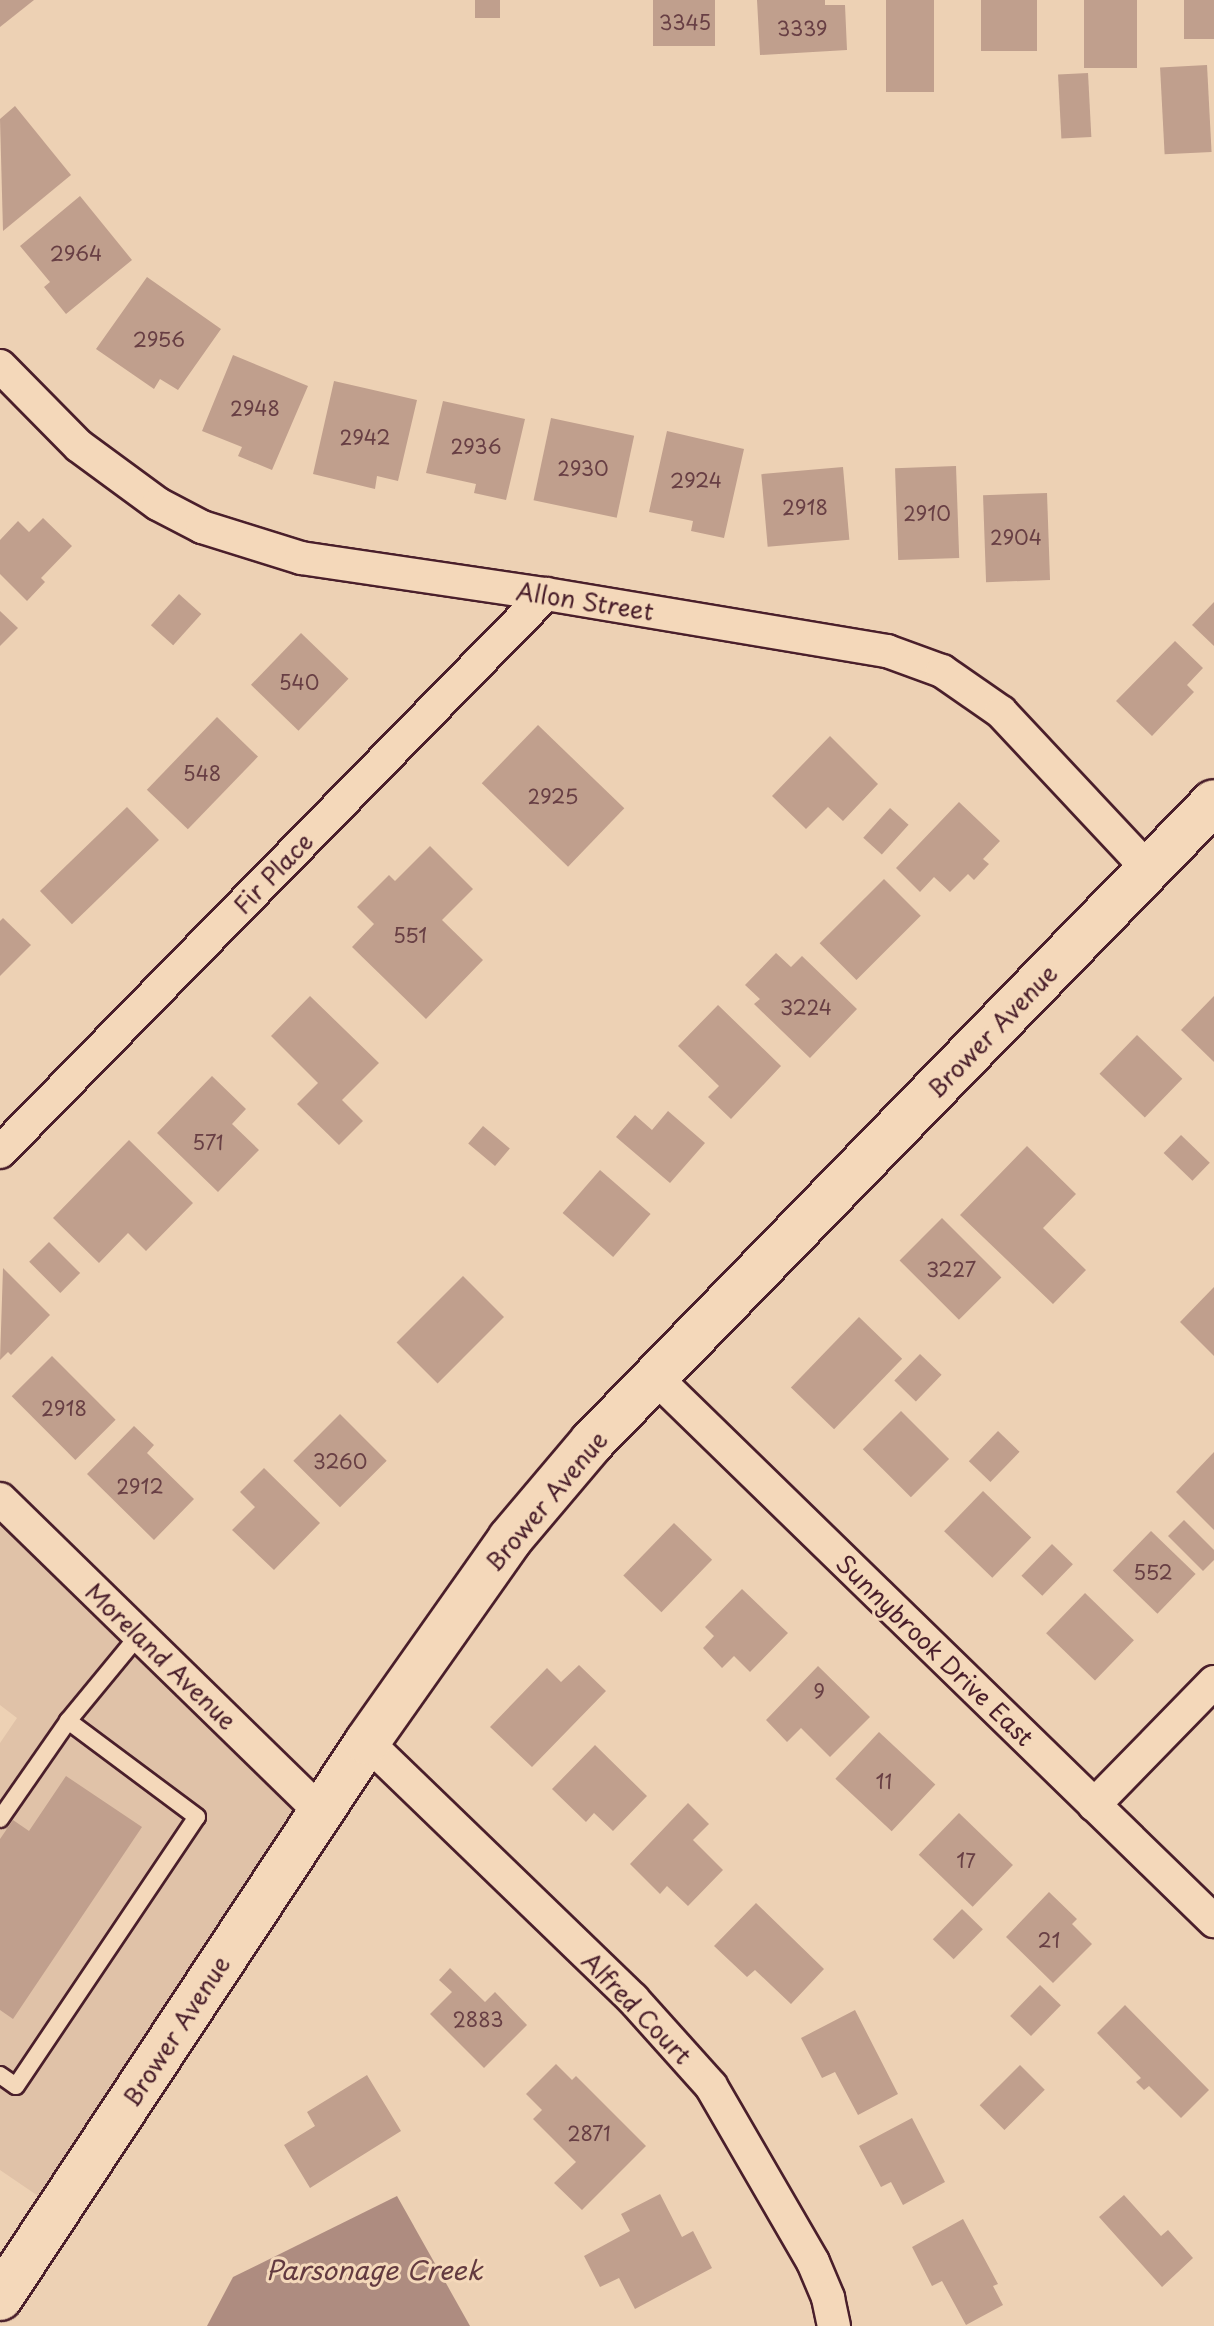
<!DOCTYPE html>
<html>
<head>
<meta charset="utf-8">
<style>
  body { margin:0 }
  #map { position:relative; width:1214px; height:2326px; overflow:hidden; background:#edd1b4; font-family:"Playpen Sans",sans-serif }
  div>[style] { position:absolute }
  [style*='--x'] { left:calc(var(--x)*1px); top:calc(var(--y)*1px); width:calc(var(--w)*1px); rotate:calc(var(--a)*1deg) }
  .built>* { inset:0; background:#e0c2a8 }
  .water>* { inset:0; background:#ae8c80 }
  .building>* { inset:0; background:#c09f8d; transform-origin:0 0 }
  .roads { filter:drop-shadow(2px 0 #4a1f2b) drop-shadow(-2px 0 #4a1f2b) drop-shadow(0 2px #4a1f2b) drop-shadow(0 -2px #4a1f2b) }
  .lane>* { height:16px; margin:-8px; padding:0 8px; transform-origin:8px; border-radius:8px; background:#f4d8ba }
  .street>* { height:32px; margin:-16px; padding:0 16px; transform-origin:16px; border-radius:16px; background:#f4d8ba }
  .secondary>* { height:44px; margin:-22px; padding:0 22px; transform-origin:22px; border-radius:22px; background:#f4d8ba }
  span { translate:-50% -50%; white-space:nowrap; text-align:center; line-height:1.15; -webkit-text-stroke:6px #f4d8ba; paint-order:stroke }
  .number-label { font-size:20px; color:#683f44 }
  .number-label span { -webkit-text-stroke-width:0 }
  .street-label { font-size:24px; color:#4a1f2b }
  .water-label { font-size:26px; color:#633a40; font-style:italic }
</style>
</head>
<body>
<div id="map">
  <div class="built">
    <i style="clip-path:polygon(0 1514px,326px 1828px,66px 2215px,0 2170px,0 1743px,17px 1718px,0 1705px)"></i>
  </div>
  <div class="water">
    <i style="clip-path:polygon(397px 2196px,470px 2326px,207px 2326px,233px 2277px)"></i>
  </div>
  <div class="building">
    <i style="clip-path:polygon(0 0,34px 0,0 27px)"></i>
    <i style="left:475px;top:0;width:25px;height:18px"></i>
    <i style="left:653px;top:0;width:62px;height:46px"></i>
    <i style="clip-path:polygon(757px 0,825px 0,825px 5px,845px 5px,847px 50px,760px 55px)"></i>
    <i style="left:886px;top:0;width:48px;height:92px"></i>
    <i style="left:981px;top:0;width:56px;height:51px"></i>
    <i style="left:1084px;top:0;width:53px;height:68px"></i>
    <i style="left:1184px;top:0;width:30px;height:39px"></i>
    <i style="left:1207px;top:65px;width:87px;height:47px;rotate:87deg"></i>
    <i style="left:1088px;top:73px;width:64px;height:30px;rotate:87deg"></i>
    <i style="clip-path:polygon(15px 106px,71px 175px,3px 231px,0 119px)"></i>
    <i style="clip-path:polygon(80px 196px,132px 260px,66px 314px,44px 287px,50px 282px,20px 246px)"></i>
    <i style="clip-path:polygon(147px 277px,221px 329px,178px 390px,160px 379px,154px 389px,96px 349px)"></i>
    <i style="clip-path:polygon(233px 355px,308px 386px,272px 470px,238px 456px,242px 447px,202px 431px)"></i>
    <i style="clip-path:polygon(334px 381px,417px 400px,398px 481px,377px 476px,375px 489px,313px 474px)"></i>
    <i style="clip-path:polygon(443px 401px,525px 419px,506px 500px,474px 493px,476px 484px,426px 473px)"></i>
    <i style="left:551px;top:418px;width:85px;height:84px;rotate:12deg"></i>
    <i style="clip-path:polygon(667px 431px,744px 449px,724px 538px,691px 531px,693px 521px,649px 512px)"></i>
    <i style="left:956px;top:466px;width:92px;height:61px;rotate:88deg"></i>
    <i style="left:843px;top:467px;width:73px;height:82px;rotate:85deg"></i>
    <i style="left:1047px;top:493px;width:87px;height:64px;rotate:88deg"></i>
    <i style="clip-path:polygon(43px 518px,72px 546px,41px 578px,45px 582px,27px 601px,0 574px,0 540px,18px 521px,29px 532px)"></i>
    <i style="left:179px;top:594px;width:30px;height:42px;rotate:42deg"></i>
    <i style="clip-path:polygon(1214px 602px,1214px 646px,1192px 625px)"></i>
    <i style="clip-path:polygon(0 611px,18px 628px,0 646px)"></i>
    <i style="left:301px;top:633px;width:66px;height:72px;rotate:44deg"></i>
    <i style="clip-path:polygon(1175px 641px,1203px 668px,1187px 685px,1194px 692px,1152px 736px,1116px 701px)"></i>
    <i style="left:217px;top:717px;width:57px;height:101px;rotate:44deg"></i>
    <i style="left:538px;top:725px;width:120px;height:81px;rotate:44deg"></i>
    <i style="clip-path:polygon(830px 736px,878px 784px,843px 821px,828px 807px,806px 829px,772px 796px)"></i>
    <i style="clip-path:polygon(959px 802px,1000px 841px,983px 859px,989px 864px,974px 880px,968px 874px,950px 892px,934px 877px,920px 892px,896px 868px)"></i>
    <i style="left:127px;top:807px;width:46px;height:121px;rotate:46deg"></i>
    <i style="left:890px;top:808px;width:25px;height:40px;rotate:42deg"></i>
    <i style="clip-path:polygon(430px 846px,473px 889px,442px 920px,483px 960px,426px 1019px,352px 947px,374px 924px,357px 907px,389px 875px,395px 881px)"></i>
    <i style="left:884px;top:879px;width:52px;height:91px;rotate:45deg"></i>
    <i style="clip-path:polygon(3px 918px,31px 945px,0 976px,0 921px)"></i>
    <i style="clip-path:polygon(776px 953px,791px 967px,802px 956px,857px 1009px,810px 1058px,754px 1004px,760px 999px,745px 985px)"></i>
    <i style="clip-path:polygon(310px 996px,379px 1063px,342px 1100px,363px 1121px,339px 1145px,297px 1104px,318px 1083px,271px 1036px)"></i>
    <i style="clip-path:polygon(1214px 996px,1214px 1062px,1181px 1030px)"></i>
    <i style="clip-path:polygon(718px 1005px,781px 1066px,731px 1119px,708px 1097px,719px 1086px,678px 1046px)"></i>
    <i style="left:1137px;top:1035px;width:63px;height:54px;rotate:44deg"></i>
    <i style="clip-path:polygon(212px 1076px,246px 1109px,232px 1124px,259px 1150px,218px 1192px,157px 1133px)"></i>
    <i style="clip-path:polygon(668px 1111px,705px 1143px,670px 1183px,616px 1137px,635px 1115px,652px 1130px)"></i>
    <i style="left:483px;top:1126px;width:35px;height:23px;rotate:40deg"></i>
    <i style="left:1181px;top:1135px;width:40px;height:25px;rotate:44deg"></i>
    <i style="clip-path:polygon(129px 1140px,193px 1203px,146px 1251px,128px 1233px,99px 1263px,53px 1218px)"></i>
    <i style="clip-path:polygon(1027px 1146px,1076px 1194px,1043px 1228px,1086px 1270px,1053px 1304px,960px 1215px)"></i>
    <i style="left:600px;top:1170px;width:67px;height:57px;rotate:41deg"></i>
    <i style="left:942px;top:1218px;width:84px;height:60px;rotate:45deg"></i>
    <i style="left:49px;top:1242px;width:44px;height:28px;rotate:45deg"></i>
    <i style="clip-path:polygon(3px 1268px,50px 1315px,11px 1355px,8px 1352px,0 1360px)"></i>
    <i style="left:463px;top:1276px;width:58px;height:94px;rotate:45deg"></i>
    <i style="clip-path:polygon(1214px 1287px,1214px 1356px,1180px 1322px)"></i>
    <i style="left:859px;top:1317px;width:60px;height:98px;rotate:44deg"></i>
    <i style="left:920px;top:1354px;width:30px;height:37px;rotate:44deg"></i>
    <i style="left:52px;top:1356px;width:90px;height:57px;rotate:45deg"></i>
    <i style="left:901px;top:1411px;width:68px;height:54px;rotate:45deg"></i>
    <i style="left:340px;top:1414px;width:66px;height:66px;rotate:45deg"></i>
    <i style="clip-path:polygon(134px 1426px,154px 1445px,147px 1453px,194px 1499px,154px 1540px,87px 1474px)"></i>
    <i style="left:998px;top:1431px;width:30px;height:42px;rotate:44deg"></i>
    <i style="clip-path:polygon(1214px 1452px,1214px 1530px,1176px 1492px)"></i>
    <i style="clip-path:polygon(264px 1468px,320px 1523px,274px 1570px,232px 1530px,255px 1507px,240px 1492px)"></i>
    <i style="left:983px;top:1491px;width:67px;height:56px;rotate:44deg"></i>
    <i style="clip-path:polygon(1184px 1520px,1214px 1550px,1214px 1560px,1203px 1571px,1168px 1536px)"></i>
    <i style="left:674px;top:1523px;width:53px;height:73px;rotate:44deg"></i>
    <i style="left:1151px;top:1531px;width:62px;height:55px;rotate:44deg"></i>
    <i style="left:1052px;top:1544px;width:29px;height:44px;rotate:44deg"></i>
    <i style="clip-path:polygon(742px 1589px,788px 1633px,750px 1672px,734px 1656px,722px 1668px,703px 1648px,714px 1636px,705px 1627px)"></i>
    <i style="left:1085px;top:1593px;width:68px;height:56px;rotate:44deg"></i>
    <i style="clip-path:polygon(579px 1665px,606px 1691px,532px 1767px,490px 1727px,547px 1668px,561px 1682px)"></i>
    <i style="clip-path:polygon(818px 1666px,870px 1717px,830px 1757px,801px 1728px,787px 1742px,766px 1720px)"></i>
    <i style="left:879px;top:1732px;width:77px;height:64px;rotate:43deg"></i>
    <i style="clip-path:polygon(595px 1745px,647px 1796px,613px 1831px,594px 1813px,586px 1822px,552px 1789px)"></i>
    <i style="clip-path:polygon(66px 1776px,142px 1827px,13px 2019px,0 2010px,0 1839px,13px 1820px,29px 1831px)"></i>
    <i style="clip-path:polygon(688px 1803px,709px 1824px,693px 1840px,723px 1870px,688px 1906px,667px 1886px,660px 1894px,630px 1864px)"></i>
    <i style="left:959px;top:1813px;width:75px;height:58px;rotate:44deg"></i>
    <i style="clip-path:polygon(1049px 1892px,1077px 1919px,1072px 1924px,1092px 1944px,1053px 1983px,1006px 1937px)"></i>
    <i style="clip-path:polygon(756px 1903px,824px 1969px,791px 2004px,755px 1970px,747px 1977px,714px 1946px)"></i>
    <i style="left:962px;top:1909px;width:29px;height:42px;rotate:44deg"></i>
    <i style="clip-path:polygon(450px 1968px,485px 2002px,495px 1992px,527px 2025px,484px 2068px,430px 2014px,452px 1992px,439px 1980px)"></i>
    <i style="left:1040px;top:1985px;width:29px;height:43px;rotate:44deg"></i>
    <i style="clip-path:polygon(1125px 2005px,1209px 2090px,1181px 2118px,1149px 2086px,1144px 2090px,1136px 2082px,1141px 2078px,1097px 2033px)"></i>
    <i style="clip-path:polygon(855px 2010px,898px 2094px,858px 2115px,835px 2072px,822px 2078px,801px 2038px)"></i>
    <i style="clip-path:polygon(556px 2064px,572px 2080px,576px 2076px,646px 2146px,582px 2210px,554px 2183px,576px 2162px,533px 2119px,542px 2110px,526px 2094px)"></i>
    <i style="left:1020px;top:2065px;width:35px;height:57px;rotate:45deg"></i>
    <i style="clip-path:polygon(367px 2075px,401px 2131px,310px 2188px,284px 2145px,315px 2126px,307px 2112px)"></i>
    <i style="clip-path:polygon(912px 2118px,945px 2182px,903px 2205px,891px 2182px,881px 2187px,859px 2146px)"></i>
    <i style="clip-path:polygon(660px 2194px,682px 2237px,693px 2231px,712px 2268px,635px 2309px,619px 2278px,600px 2287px,584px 2256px,630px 2231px,621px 2214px)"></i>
    <i style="clip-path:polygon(1124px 2195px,1161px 2236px,1168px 2230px,1193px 2258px,1162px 2287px,1099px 2217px)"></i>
    <i style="clip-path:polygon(963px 2219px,998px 2284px,993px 2286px,1003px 2305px,966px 2325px,942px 2281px,932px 2286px,912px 2247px)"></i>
  </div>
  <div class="roads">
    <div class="lane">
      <i style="--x:0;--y:1819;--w:119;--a:-55.2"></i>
      <i style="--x:68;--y:1721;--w:112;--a:-50.5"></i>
      <i style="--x:0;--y:2075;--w:19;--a:35"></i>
      <i style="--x:16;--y:2086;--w:324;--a:-56.1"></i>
      <i style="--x:197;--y:1817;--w:161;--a:-143.3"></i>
    </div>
    <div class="street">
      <i style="--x:0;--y:366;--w:112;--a:45.4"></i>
      <i style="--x:79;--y:446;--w:98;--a:36.3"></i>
      <i style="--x:158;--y:504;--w:50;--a:27.6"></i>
      <i style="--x:202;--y:527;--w:104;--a:17.4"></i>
      <i style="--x:301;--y:558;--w:248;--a:8.4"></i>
      <i style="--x:546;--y:594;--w:346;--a:9.5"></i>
      <i style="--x:887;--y:651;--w:59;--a:20"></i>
      <i style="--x:942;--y:671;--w:72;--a:34.8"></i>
      <i style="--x:1001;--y:712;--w:215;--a:46.9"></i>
      <i style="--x:0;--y:1152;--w:781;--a:-45.62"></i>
      <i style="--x:656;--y:1378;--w:779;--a:44.22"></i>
      <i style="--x:0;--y:1499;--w:448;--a:44.3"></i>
      <i style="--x:367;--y:1742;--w:370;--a:44"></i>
      <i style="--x:633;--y:1999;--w:117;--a:48.1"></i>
      <i style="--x:711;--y:2086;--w:203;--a:59.9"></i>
      <i style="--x:813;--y:2262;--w:39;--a:67"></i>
      <i style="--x:828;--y:2298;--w:29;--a:78"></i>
      <i style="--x:1094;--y:1805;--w:172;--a:-45.7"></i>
    </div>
    <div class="secondary">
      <i style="--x:0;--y:2298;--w:666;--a:-56.57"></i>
      <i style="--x:367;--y:1742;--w:248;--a:-54.8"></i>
      <i style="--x:510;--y:1539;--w:127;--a:-49.8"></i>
      <i style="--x:592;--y:1442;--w:892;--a:-45.82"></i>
    </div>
  </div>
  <div class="number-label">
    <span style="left:685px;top:22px">3345</span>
    <span style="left:802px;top:28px">3339</span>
    <span style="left:76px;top:253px">2964</span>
    <span style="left:159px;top:339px">2956</span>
    <span style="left:255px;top:408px">2948</span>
    <span style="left:365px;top:437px">2942</span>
    <span style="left:476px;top:446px">2936</span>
    <span style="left:583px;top:468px">2930</span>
    <span style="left:696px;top:480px">2924</span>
    <span style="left:805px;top:507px">2918</span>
    <span style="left:927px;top:513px">2910</span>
    <span style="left:1016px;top:537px">2904</span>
    <span style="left:299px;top:682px">540</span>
    <span style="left:202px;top:773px">548</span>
    <span style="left:553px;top:796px">2925</span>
    <span style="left:410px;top:935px">551</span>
    <span style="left:806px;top:1007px">3224</span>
    <span style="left:208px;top:1142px">571</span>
    <span style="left:951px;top:1269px">3227</span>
    <span style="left:64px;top:1408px">2918</span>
    <span style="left:340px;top:1461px">3260</span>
    <span style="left:140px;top:1486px">2912</span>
    <span style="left:1153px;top:1572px">552</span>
    <span style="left:819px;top:1691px">9</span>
    <span style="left:884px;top:1781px">11</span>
    <span style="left:966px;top:1860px">17</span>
    <span style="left:1049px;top:1940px">21</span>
    <span style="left:478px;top:2019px">2883</span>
    <span style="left:589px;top:2133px">2871</span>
  </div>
  <div class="street-label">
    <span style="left:585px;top:601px;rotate:9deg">Allon Street</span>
    <span style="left:273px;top:873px;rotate:-46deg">Fir Place</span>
    <span style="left:992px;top:1031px;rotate:-46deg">Brower Avenue</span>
    <span style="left:546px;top:1501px;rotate:-50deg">Brower Avenue</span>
    <span style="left:935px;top:1650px;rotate:44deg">Sunnybrook Drive East</span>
    <span style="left:161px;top:1656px;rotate:44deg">Moreland Avenue</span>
    <span style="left:637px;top:2008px;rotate:46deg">Alfred Court</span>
    <span style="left:176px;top:2031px;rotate:-57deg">Brower Avenue</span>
  </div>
  <div class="water-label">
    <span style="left:374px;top:2270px">Parsonage Creek</span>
  </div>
</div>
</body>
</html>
